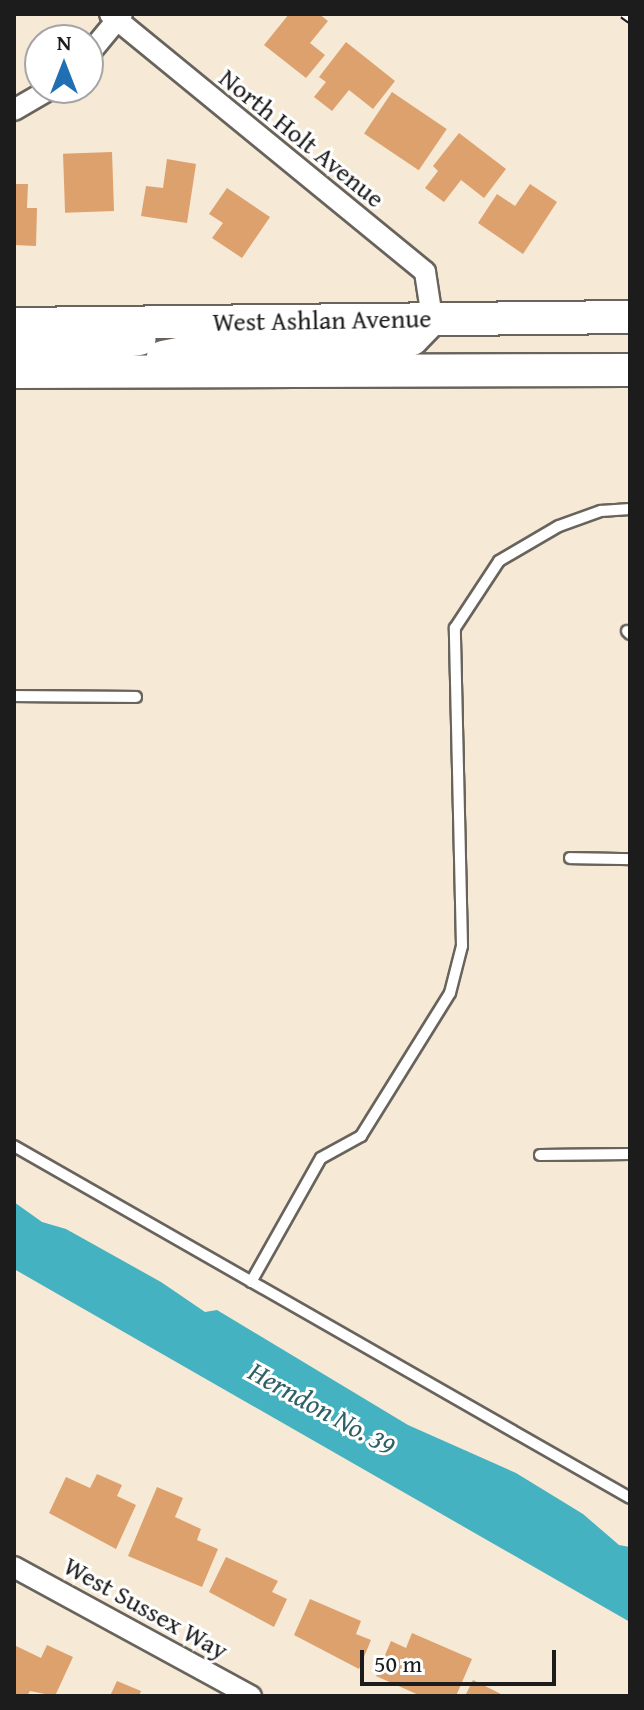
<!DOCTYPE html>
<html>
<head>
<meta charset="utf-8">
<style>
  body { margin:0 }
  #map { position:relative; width:644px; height:1710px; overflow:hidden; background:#f6e9d5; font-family:"Gentium Book Plus",serif }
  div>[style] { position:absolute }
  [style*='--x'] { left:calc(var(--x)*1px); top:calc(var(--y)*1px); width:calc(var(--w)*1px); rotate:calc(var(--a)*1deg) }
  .water>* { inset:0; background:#44b2c0 }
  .building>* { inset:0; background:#dda16e; transform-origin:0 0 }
  .roads { filter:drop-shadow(2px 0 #68645d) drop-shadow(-2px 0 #68645d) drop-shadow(0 2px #68645d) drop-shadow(0 -2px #68645d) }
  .service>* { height:10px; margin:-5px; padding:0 5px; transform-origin:5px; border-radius:5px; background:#fff }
  .minor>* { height:20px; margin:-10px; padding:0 10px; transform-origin:10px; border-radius:10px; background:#fff }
  .primary>* { height:32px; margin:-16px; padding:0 16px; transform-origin:16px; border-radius:16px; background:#fff }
  .rail>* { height:9px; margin-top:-4.5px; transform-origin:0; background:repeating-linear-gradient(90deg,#fff 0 18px,#1c1c1c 0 36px); box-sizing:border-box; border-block:2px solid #1c1c1c }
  span { translate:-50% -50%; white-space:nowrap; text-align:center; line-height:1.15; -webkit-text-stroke:6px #fff; paint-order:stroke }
  .street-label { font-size:26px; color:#1c1c1c }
  .water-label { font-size:28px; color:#2e6066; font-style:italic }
  .frame { position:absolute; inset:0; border:16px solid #1c1c1c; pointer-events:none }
  .north { position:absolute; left:24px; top:24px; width:80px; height:80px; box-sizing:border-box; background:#fff; border:2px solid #a4a4a4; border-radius:50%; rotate:0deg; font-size:22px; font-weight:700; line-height:32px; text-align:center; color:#1c1c1c }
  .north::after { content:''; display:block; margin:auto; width:28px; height:36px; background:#1f6fb2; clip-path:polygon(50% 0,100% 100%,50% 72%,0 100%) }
  .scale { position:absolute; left:360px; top:1650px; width:196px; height:36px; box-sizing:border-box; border:4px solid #1c1c1c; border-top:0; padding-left:10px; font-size:24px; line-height:28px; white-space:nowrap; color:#1c1c1c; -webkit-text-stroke:6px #fff; paint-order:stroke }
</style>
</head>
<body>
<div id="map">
  <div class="water">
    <i style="clip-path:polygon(14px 1202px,42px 1222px,66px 1229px,161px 1282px,205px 1312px,217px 1310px,408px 1425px,516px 1473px,583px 1514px,619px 1545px,630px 1547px,630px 1622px,14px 1269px)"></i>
  </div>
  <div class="building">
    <i style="clip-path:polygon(289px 14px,319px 14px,328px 21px,310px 43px,325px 55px,306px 78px,264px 45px)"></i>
    <i style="clip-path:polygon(346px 42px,395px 81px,373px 109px,349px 90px,332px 111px,314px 97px,326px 82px,319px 77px)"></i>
    <i style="left:392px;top:92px;width:66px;height:50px;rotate:34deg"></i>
    <i style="clip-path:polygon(459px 133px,506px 169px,484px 198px,461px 180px,444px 202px,425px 188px,438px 171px,433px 166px)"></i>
    <i style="left:112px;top:152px;width:59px;height:49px;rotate:88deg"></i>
    <i style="clip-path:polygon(167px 159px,196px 164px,187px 223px,141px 216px,146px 186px,163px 188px)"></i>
    <i style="clip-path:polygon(14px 184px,28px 184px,27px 208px,37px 208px,36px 246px,14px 245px)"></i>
    <i style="clip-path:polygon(530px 184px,557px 202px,523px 254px,478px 223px,497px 194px,515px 206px)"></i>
    <i style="clip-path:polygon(227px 188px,270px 217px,242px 258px,212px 238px,223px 223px,209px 214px)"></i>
    <i style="clip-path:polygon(97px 1474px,122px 1485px,117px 1496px,136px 1505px,116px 1549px,49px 1513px,66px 1477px,90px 1488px)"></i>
    <i style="clip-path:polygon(157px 1487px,183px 1498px,175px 1517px,201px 1529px,197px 1540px,218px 1549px,202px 1587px,128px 1556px)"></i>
    <i style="clip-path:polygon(226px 1557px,278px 1581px,272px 1592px,287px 1599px,274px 1627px,209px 1592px)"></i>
    <i style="clip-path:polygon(310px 1599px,361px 1621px,356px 1634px,371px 1640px,359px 1669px,294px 1635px)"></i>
    <i style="clip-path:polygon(412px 1633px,472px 1659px,456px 1696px,421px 1696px,376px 1676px,391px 1641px,406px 1648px)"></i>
    <i style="clip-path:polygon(14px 1645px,41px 1658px,47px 1645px,73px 1657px,55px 1696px,30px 1691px,27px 1696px,14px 1696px)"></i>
    <i style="clip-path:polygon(473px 1680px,505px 1696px,465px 1696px)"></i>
    <i style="clip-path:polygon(117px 1681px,141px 1691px,139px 1696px,110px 1696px)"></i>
  </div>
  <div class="roads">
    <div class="service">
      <i style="--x:627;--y:631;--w:4;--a:45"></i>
      <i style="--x:14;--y:696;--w:122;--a:0.5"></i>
      <i style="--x:570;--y:858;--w:60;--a:1"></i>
      <i style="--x:14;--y:1146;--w:709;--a:29.74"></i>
      <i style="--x:540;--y:1155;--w:90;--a:-0.6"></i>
      <i style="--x:251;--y:1282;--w:142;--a:-60.6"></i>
      <i style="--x:321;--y:1158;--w:46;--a:-28.8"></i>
      <i style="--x:361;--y:1136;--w:168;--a:-58.1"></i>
      <i style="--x:450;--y:993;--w:49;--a:-75.7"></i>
      <i style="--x:462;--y:946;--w:318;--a:-91.3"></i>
      <i style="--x:455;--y:628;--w:80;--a:-56.7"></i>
      <i style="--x:499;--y:561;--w:69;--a:-30.3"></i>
      <i style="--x:559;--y:526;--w:45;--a:-19.7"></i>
      <i style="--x:601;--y:511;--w:29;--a:-4"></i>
    </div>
    <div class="minor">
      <i style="--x:110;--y:14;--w:407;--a:39.3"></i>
      <i style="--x:425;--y:272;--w:47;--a:81.3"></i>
      <i style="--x:88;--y:55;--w:53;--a:-50.3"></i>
      <i style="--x:14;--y:110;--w:44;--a:-30.1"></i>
      <i style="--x:14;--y:1567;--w:270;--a:28.6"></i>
    </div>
    <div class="primary">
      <i style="--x:14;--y:324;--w:616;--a:-0.65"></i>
      <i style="--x:14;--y:347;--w:78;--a:-0.7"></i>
      <i style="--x:92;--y:346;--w:48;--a:-8.5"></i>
      <i style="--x:163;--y:357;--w:46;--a:-11.3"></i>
      <i style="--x:208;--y:348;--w:189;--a:-0.9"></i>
      <i style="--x:397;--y:345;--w:16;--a:-22"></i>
      <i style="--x:412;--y:339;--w:29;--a:-46"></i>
      <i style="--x:14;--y:372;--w:616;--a:-0.19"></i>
    </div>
  </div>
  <div class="rail">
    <i style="--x:623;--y:14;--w:9;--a:36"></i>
  </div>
  <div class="street-label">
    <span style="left:302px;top:138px;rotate:39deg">North Holt Avenue</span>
    <span style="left:322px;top:320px;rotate:-1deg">West Ashlan Avenue</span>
    <span style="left:146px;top:1608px;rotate:29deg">West Sussex Way</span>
  </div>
  <div class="water-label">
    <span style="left:322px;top:1408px;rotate:29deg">Herndon No. 39</span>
  </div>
  <div class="frame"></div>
  <div class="north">N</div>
  <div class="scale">50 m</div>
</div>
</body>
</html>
